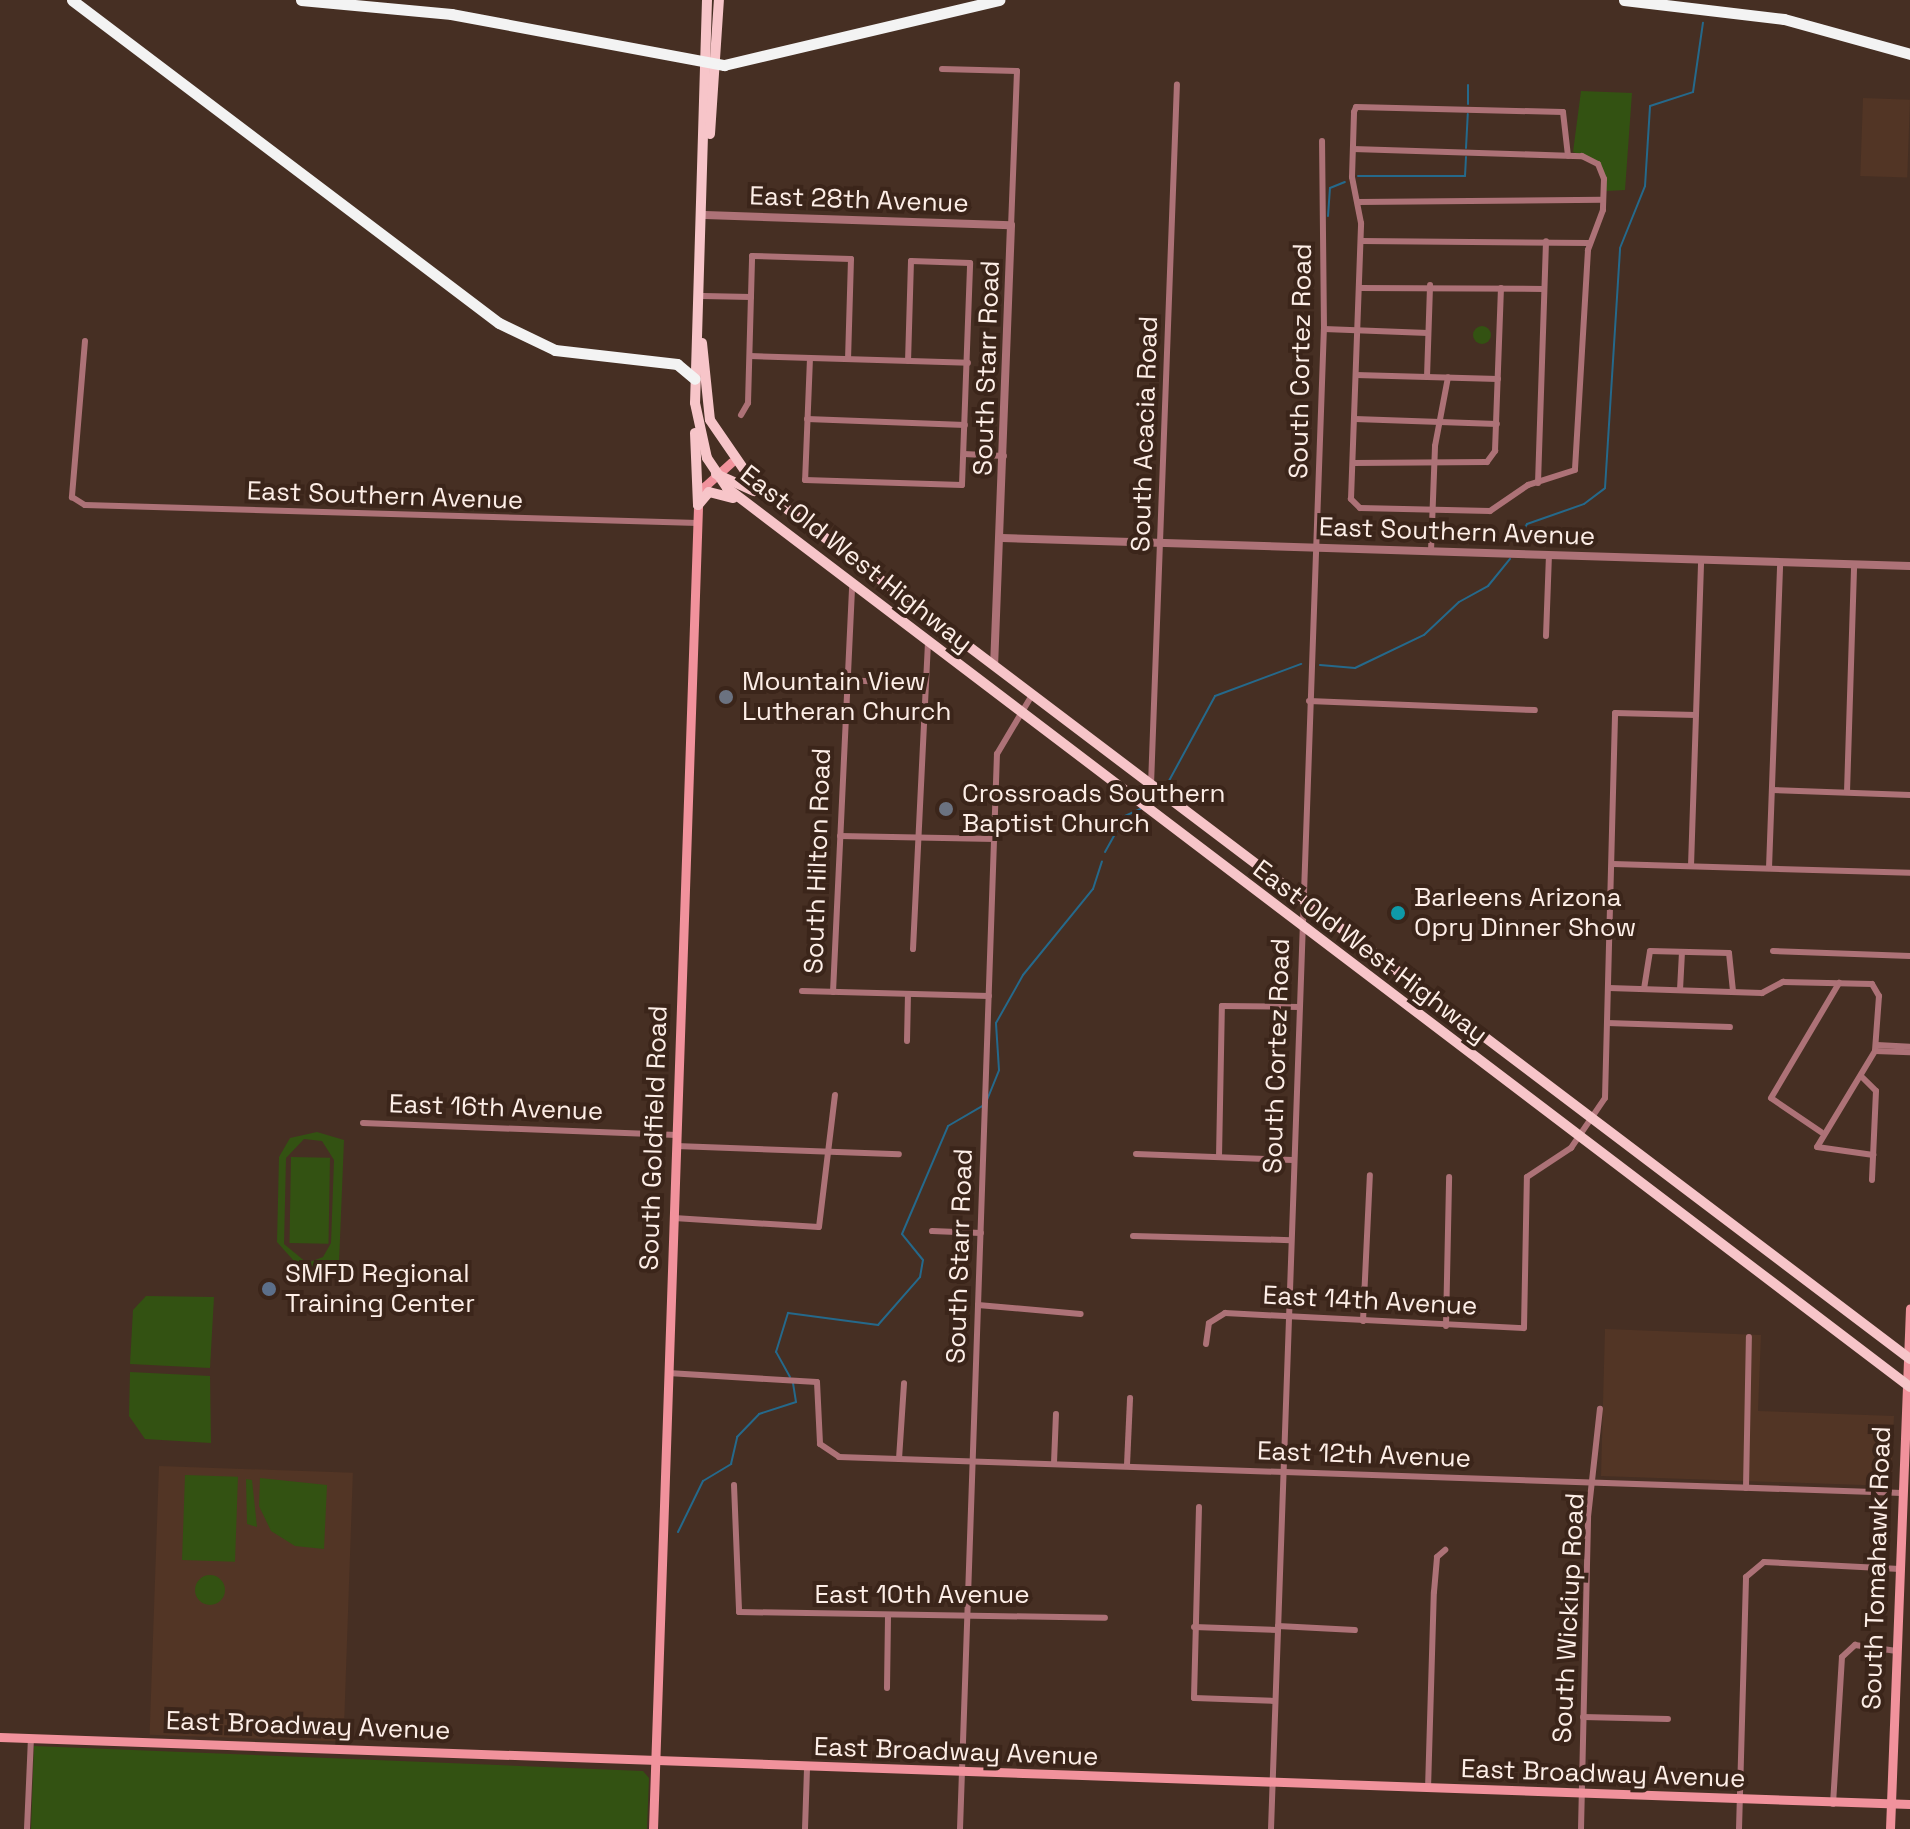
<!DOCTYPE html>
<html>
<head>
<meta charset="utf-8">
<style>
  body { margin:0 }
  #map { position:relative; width:1910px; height:1829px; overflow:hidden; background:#462f23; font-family:"Space Grotesk",sans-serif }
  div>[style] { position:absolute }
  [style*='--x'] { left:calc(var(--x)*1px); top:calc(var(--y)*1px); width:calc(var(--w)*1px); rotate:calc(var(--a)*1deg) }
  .built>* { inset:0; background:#523525; transform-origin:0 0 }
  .green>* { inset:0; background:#335212; transform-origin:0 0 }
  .round { border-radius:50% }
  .stream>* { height:2px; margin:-1px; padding:0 1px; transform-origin:1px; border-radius:1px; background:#25698b }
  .minor>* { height:6px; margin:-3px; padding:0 3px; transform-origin:3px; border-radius:3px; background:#ad7277 }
  .tertiary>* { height:8px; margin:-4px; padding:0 4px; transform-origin:4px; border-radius:4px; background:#ad7277 }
  .secondary>* { height:9px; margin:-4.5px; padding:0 4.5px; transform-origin:4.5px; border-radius:4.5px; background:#f1929c }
  .primary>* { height:10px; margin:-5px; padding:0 5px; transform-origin:5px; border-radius:5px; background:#f7c5c9 }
  .motorway>* { height:11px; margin:-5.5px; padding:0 5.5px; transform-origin:5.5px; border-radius:5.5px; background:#f3f3f3 }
  .dots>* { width:22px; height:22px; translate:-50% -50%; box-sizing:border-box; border:4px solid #3b251a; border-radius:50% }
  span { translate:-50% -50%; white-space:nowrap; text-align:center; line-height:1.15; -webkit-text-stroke:8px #3b251a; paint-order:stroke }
  .street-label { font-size:26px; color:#fdeee7 }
  .poi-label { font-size:26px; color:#fdeee7 }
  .left { translate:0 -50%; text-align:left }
</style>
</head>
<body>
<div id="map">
  <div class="built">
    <i style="left:1863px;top:98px;width:47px;height:78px;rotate:2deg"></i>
    <i style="clip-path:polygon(1605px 1329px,1761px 1335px,1758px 1411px,1894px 1416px,1891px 1486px,1601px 1476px)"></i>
    <i style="left:159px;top:1466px;width:194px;height:269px;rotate:2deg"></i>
  </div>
  <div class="green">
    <i style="clip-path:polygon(1581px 91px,1632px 93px,1625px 190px,1606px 191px,1600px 162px,1573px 152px)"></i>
    <i class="round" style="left:1473px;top:326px;width:18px;height:18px"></i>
    <i style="clip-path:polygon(evenodd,317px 1132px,344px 1140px,339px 1263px,302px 1270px,277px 1242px,279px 1157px,290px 1138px,317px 1132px,304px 1139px,322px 1141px,334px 1160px,331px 1243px,323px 1257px,307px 1263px,284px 1244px,286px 1158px,304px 1139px)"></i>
    <i style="left:291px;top:1157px;width:39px;height:86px;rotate:1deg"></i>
    <i style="clip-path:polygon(146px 1296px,214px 1297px,210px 1368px,130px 1364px,133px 1310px)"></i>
    <i style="clip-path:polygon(130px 1372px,210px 1376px,211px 1443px,145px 1439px,129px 1416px)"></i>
    <i style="left:185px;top:1475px;width:53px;height:85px;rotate:2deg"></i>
    <i style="clip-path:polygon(260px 1478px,327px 1485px,324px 1549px,295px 1546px,271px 1531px,259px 1506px)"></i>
    <i style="clip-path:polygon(246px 1479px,252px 1480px,257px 1527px,247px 1524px)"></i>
    <i class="round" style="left:195px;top:1575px;width:30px;height:30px"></i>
    <i style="clip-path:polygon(34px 1746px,643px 1771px,649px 1778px,647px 1829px,31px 1829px)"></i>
  </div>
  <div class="stream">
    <i style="--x:1468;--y:104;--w:19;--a:-90"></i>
    <i style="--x:1466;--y:148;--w:34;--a:-87"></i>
    <i style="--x:1358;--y:176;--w:107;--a:0"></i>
    <i style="--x:1465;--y:176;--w:19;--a:-87"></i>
    <i style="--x:1328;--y:216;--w:28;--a:-86"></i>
    <i style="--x:1330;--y:188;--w:16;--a:-22"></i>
    <i style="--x:1519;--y:536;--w:14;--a:-56"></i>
    <i style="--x:1527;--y:524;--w:60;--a:-19.3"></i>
    <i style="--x:1584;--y:504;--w:26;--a:-37"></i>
    <i style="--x:1605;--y:488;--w:240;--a:-86.4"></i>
    <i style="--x:1620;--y:248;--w:67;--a:-68"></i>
    <i style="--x:1645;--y:186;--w:80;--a:-86.4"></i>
    <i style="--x:1650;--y:106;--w:45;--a:-18"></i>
    <i style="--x:1693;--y:92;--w:70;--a:-81.8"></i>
    <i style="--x:1320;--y:665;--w:35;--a:5"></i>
    <i style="--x:1355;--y:668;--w:76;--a:-25.6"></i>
    <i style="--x:1424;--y:635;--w:48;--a:-43.3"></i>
    <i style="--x:1459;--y:602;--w:33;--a:-29"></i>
    <i style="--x:1488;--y:586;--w:35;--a:-51"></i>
    <i style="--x:1164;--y:790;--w:107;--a:-61.5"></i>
    <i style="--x:1215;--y:696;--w:92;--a:-20.4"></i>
    <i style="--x:1150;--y:804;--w:13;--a:-42"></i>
    <i style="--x:1105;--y:852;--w:41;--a:-60.9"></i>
    <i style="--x:1125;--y:816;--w:17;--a:-25"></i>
    <i style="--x:987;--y:1100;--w:32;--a:-68"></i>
    <i style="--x:999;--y:1070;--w:47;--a:-93.7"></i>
    <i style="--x:996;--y:1023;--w:55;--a:-60.6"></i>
    <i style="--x:1023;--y:975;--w:111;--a:-50.9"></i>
    <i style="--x:1093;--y:889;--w:29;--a:-72"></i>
    <i style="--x:790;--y:1377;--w:29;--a:-119"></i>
    <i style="--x:776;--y:1352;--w:41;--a:-72.9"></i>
    <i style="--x:788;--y:1313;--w:91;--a:7.6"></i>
    <i style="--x:878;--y:1325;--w:64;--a:-48.8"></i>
    <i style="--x:920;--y:1277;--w:17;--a:-80"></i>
    <i style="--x:923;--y:1260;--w:33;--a:-129"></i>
    <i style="--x:902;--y:1234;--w:117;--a:-66.9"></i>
    <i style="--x:948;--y:1126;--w:42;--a:-30.3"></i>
    <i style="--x:678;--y:1532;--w:57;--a:-63.9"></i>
    <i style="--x:703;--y:1481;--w:33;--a:-31"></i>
    <i style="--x:731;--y:1464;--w:28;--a:-77"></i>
    <i style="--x:737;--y:1437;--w:32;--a:-46"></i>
    <i style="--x:759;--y:1414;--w:39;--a:-18"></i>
    <i style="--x:796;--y:1402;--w:19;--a:-99"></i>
  </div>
  <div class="minor">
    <i style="--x:942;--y:69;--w:75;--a:1.5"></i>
    <i style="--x:1017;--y:71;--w:154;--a:92.2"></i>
    <i style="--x:1353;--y:149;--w:229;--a:1.8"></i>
    <i style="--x:1582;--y:156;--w:18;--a:27"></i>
    <i style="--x:1598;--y:164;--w:16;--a:68"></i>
    <i style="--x:1604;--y:179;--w:31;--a:92"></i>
    <i style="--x:1603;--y:210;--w:43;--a:110.6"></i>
    <i style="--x:1588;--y:250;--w:220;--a:93.4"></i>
    <i style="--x:1575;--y:470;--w:49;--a:162.3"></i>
    <i style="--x:1528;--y:485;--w:46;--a:145.6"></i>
    <i style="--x:1490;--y:511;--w:130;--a:-178.7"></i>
    <i style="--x:1360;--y:508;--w:13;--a:-135"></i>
    <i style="--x:1351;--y:499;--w:276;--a:-87.9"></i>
    <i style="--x:1361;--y:223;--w:47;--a:-101.1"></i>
    <i style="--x:1352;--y:177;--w:65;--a:-88.2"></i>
    <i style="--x:1354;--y:112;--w:5;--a:-68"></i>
    <i style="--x:1356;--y:107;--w:207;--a:1.4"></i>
    <i style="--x:1563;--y:112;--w:44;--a:83.5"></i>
    <i style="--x:1358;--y:202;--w:245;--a:-0.5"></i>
    <i style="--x:1361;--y:241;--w:228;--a:0.5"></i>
    <i style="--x:1359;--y:288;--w:185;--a:0.3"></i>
    <i style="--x:703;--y:296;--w:48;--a:1.2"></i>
    <i style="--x:1324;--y:329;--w:104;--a:2.2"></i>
    <i style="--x:85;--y:341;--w:157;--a:94.8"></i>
    <i style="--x:72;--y:497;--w:15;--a:32"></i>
    <i style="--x:85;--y:505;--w:613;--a:1.68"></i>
    <i style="--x:750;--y:356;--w:218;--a:1.8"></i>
    <i style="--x:810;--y:358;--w:122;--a:92.3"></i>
    <i style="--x:805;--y:480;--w:157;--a:1.8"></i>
    <i style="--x:962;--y:485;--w:222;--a:-87.9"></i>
    <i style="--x:970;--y:263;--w:59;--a:-178.1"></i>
    <i style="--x:911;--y:261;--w:100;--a:91.7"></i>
    <i style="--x:1356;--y:375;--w:142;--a:1.6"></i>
    <i style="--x:1427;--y:377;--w:92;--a:-88.1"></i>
    <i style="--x:741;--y:415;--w:14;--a:-60"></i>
    <i style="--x:748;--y:403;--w:147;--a:-88.4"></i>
    <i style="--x:752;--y:256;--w:99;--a:1.7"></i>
    <i style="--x:851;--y:259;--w:100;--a:91.7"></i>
    <i style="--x:807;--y:419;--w:158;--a:2.2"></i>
    <i style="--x:1355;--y:419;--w:142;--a:2"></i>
    <i style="--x:964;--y:454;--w:40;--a:2.9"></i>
    <i style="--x:1353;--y:463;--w:134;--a:-0.4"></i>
    <i style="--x:1487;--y:462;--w:14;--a:-54"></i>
    <i style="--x:1495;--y:451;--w:163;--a:-87.9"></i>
    <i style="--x:1538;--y:483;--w:242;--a:-88.1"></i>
    <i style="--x:1431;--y:551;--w:105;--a:-87.8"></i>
    <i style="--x:1435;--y:446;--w:70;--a:-79.3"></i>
    <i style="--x:1546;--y:636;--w:81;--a:-87.9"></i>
    <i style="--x:845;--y:680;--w:78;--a:2.9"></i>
    <i style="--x:1309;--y:701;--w:226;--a:2.3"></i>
    <i style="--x:1151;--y:785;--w:701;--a:-87.88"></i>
    <i style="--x:1772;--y:790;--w:138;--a:2.1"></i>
    <i style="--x:1847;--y:792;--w:228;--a:-88.2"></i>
    <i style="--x:840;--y:836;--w:155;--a:1.1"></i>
    <i style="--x:1613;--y:864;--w:297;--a:1.7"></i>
    <i style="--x:1691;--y:866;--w:306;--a:-88.1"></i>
    <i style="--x:1769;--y:868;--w:306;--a:-87.9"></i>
    <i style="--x:913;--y:949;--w:304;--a:-87.2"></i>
    <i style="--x:1773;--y:951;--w:137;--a:2.1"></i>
    <i style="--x:1609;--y:988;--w:153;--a:1.9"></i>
    <i style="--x:1762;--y:993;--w:24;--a:-28"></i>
    <i style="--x:1783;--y:982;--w:89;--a:1.3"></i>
    <i style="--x:1872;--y:984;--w:14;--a:60"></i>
    <i style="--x:1879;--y:996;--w:55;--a:94.2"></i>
    <i style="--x:1875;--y:1051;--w:112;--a:121.1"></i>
    <i style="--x:1817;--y:1147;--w:57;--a:8.1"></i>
    <i style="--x:1644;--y:989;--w:38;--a:-81"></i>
    <i style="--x:1650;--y:951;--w:79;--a:1.5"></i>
    <i style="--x:1729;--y:953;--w:39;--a:84"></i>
    <i style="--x:1680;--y:990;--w:38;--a:-87"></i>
    <i style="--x:802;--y:991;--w:187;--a:1.5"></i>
    <i style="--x:833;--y:992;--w:404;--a:-87.3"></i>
    <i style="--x:1607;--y:1023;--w:123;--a:1.9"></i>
    <i style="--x:907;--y:1041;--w:47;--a:-88.8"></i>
    <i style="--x:1877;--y:1045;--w:33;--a:3"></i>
    <i style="--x:1875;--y:1051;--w:35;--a:2"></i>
    <i style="--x:1863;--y:1078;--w:18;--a:45"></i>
    <i style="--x:1876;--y:1091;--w:89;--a:92.6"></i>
    <i style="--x:363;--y:1123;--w:314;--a:2.2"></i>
    <i style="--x:1821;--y:1132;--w:60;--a:-145.8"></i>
    <i style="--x:1771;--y:1098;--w:134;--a:-59.4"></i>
    <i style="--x:676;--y:1146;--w:223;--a:2.1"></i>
    <i style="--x:1136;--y:1154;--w:157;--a:2.2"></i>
    <i style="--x:1219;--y:1157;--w:151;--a:-88.9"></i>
    <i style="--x:1222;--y:1006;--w:77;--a:0.7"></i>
    <i style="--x:674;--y:1218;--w:145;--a:3.6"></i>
    <i style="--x:819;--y:1227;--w:133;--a:-83.1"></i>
    <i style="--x:932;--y:1231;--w:49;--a:2.3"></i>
    <i style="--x:1133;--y:1236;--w:158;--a:1.5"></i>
    <i style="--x:978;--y:1305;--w:103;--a:5"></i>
    <i style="--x:1363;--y:1321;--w:146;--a:-87.3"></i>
    <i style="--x:1446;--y:1326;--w:149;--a:-88.8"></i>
    <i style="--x:1206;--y:1344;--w:21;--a:-82"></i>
    <i style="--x:1209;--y:1323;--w:19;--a:-32"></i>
    <i style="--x:1225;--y:1313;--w:299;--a:2.9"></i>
    <i style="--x:1524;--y:1328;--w:151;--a:-88.9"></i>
    <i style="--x:1527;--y:1177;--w:53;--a:-33.4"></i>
    <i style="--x:1571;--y:1148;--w:60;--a:-55.8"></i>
    <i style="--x:1605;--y:1098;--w:385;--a:-88.5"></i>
    <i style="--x:1615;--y:713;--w:81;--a:1.4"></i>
    <i style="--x:668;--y:1373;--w:149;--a:3.5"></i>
    <i style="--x:817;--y:1382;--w:62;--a:87.2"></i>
    <i style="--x:820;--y:1444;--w:23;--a:34"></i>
    <i style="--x:839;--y:1457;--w:1064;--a:1.94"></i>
    <i style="--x:899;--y:1459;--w:76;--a:-86.2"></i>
    <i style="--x:1054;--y:1463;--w:49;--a:-87.7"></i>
    <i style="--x:1127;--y:1465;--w:67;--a:-87.4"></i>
    <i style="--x:734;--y:1485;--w:127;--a:87.7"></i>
    <i style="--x:739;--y:1612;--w:366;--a:0.9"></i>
    <i style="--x:1746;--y:1488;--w:151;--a:-88.9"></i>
    <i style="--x:1199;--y:1507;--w:191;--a:91.5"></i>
    <i style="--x:1194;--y:1698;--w:81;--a:2.1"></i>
    <i style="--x:1278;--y:1626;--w:77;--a:3"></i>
    <i style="--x:1194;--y:1627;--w:84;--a:2"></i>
    <i style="--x:887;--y:1688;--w:71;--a:-89.2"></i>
    <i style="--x:1583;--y:1717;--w:85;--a:1.3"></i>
    <i style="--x:1428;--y:1789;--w:197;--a:-88.3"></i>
    <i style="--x:1434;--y:1592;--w:35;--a:-85"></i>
    <i style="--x:1437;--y:1557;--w:11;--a:-41"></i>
    <i style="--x:1833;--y:1804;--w:147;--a:-86.5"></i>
    <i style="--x:1842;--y:1657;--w:18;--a:-43"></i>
    <i style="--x:1855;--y:1645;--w:42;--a:8.1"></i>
    <i style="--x:27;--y:1829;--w:90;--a:-87.5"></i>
    <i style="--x:805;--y:1829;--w:60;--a:-88.1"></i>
    <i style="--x:960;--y:1829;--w:1076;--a:-88.03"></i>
    <i style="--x:997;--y:754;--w:69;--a:-59.3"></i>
    <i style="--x:1271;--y:1829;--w:1501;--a:-87.98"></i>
    <i style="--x:1324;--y:329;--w:188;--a:-90.6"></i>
    <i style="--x:1581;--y:1829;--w:312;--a:-88.7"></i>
    <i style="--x:1588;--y:1517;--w:109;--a:-83.7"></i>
    <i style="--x:1739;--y:1829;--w:252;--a:-88.4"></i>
    <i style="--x:1746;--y:1577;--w:23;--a:-40"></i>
    <i style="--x:1764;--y:1562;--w:136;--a:2.9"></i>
  </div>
  <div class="tertiary">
    <i style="--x:705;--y:215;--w:306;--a:1.9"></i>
    <i style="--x:1011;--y:225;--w:441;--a:92.2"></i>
    <i style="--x:1002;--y:538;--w:908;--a:1.77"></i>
  </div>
  <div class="secondary">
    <i style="--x:0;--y:1737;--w:1911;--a:2.01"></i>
    <i style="--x:653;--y:1829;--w:1325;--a:-88.05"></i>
    <i style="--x:698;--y:505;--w:20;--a:-70"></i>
    <i style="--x:705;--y:486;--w:36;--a:-42"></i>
    <i style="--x:1890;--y:1829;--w:521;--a:-87.8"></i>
  </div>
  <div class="primary">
    <i style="--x:707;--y:0;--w:403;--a:91.7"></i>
    <i style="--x:695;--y:403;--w:56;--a:77.7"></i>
    <i style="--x:707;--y:458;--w:36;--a:56"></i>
    <i style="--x:727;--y:488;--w:1486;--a:37.23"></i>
    <i style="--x:710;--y:134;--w:134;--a:-86.2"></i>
    <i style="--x:702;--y:343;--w:77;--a:84.1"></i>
    <i style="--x:710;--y:420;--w:78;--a:55.5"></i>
    <i style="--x:754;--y:484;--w:1450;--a:37.12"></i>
    <i style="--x:695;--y:433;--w:72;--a:87.6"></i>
    <i style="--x:716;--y:474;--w:42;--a:24.1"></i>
    <i style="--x:698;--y:505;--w:17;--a:-50"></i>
    <i style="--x:709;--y:492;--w:25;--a:14"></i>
  </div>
  <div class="motorway">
    <i style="--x:72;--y:0;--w:535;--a:37.11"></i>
    <i style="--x:499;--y:323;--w:62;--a:25.7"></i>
    <i style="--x:555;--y:350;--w:123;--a:6.5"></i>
    <i style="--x:677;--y:364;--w:23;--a:40"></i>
    <i style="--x:301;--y:0;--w:151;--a:5.3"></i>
    <i style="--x:451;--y:14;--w:278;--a:10.6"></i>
    <i style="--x:724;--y:65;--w:283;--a:-13.3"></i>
    <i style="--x:1624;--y:0;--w:161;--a:6.8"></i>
    <i style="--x:1784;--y:19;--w:131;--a:15.5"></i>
  </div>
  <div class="dots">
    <i style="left:726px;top:697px;background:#6b7280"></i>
    <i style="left:946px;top:809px;background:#6b7280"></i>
    <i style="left:1398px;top:913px;background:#0f9aa8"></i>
    <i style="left:269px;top:1289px;background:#5c6f8a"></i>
  </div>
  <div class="street-label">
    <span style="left:859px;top:200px;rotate:2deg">East 28th Avenue</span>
    <span style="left:1301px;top:361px;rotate:-89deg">South Cortez Road</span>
    <span style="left:987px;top:368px;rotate:-88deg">South Starr Road</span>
    <span style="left:1145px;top:434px;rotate:-88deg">South Acacia Road</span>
    <span style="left:385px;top:496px;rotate:2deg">East Southern Avenue</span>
    <span style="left:1457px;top:532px;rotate:2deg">East Southern Avenue</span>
    <span style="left:856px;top:559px;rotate:38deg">East Old West Highway</span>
    <span style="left:818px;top:861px;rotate:-88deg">South Hilton Road</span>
    <span style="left:1370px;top:952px;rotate:37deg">East Old West Highway</span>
    <span style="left:1277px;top:1056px;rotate:-88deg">South Cortez Road</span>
    <span style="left:496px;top:1108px;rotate:2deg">East 16th Avenue</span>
    <span style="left:654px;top:1138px;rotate:-88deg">South Goldfield Road</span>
    <span style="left:960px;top:1256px;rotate:-88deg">South Starr Road</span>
    <span style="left:1370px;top:1301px;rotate:3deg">East 14th Avenue</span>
    <span style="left:1364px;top:1455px;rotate:2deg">East 12th Avenue</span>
    <span style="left:1877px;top:1568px;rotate:-88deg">South Tomahawk Road</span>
    <span style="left:922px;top:1595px">East 10th Avenue</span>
    <span style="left:1569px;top:1618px;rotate:-87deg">South Wickiup Road</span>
    <span style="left:308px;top:1726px;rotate:2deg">East Broadway Avenue</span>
    <span style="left:956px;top:1752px;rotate:2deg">East Broadway Avenue</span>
    <span style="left:1603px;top:1774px;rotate:2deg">East Broadway Avenue</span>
  </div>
  <div class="poi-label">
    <span class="left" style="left:742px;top:697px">Mountain View<br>Lutheran Church</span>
    <span class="left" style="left:962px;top:809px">Crossroads Southern<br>Baptist Church</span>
    <span class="left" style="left:1414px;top:913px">Barleens Arizona<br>Opry Dinner Show</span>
    <span class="left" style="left:285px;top:1289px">SMFD Regional<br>Training Center</span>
  </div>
</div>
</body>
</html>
